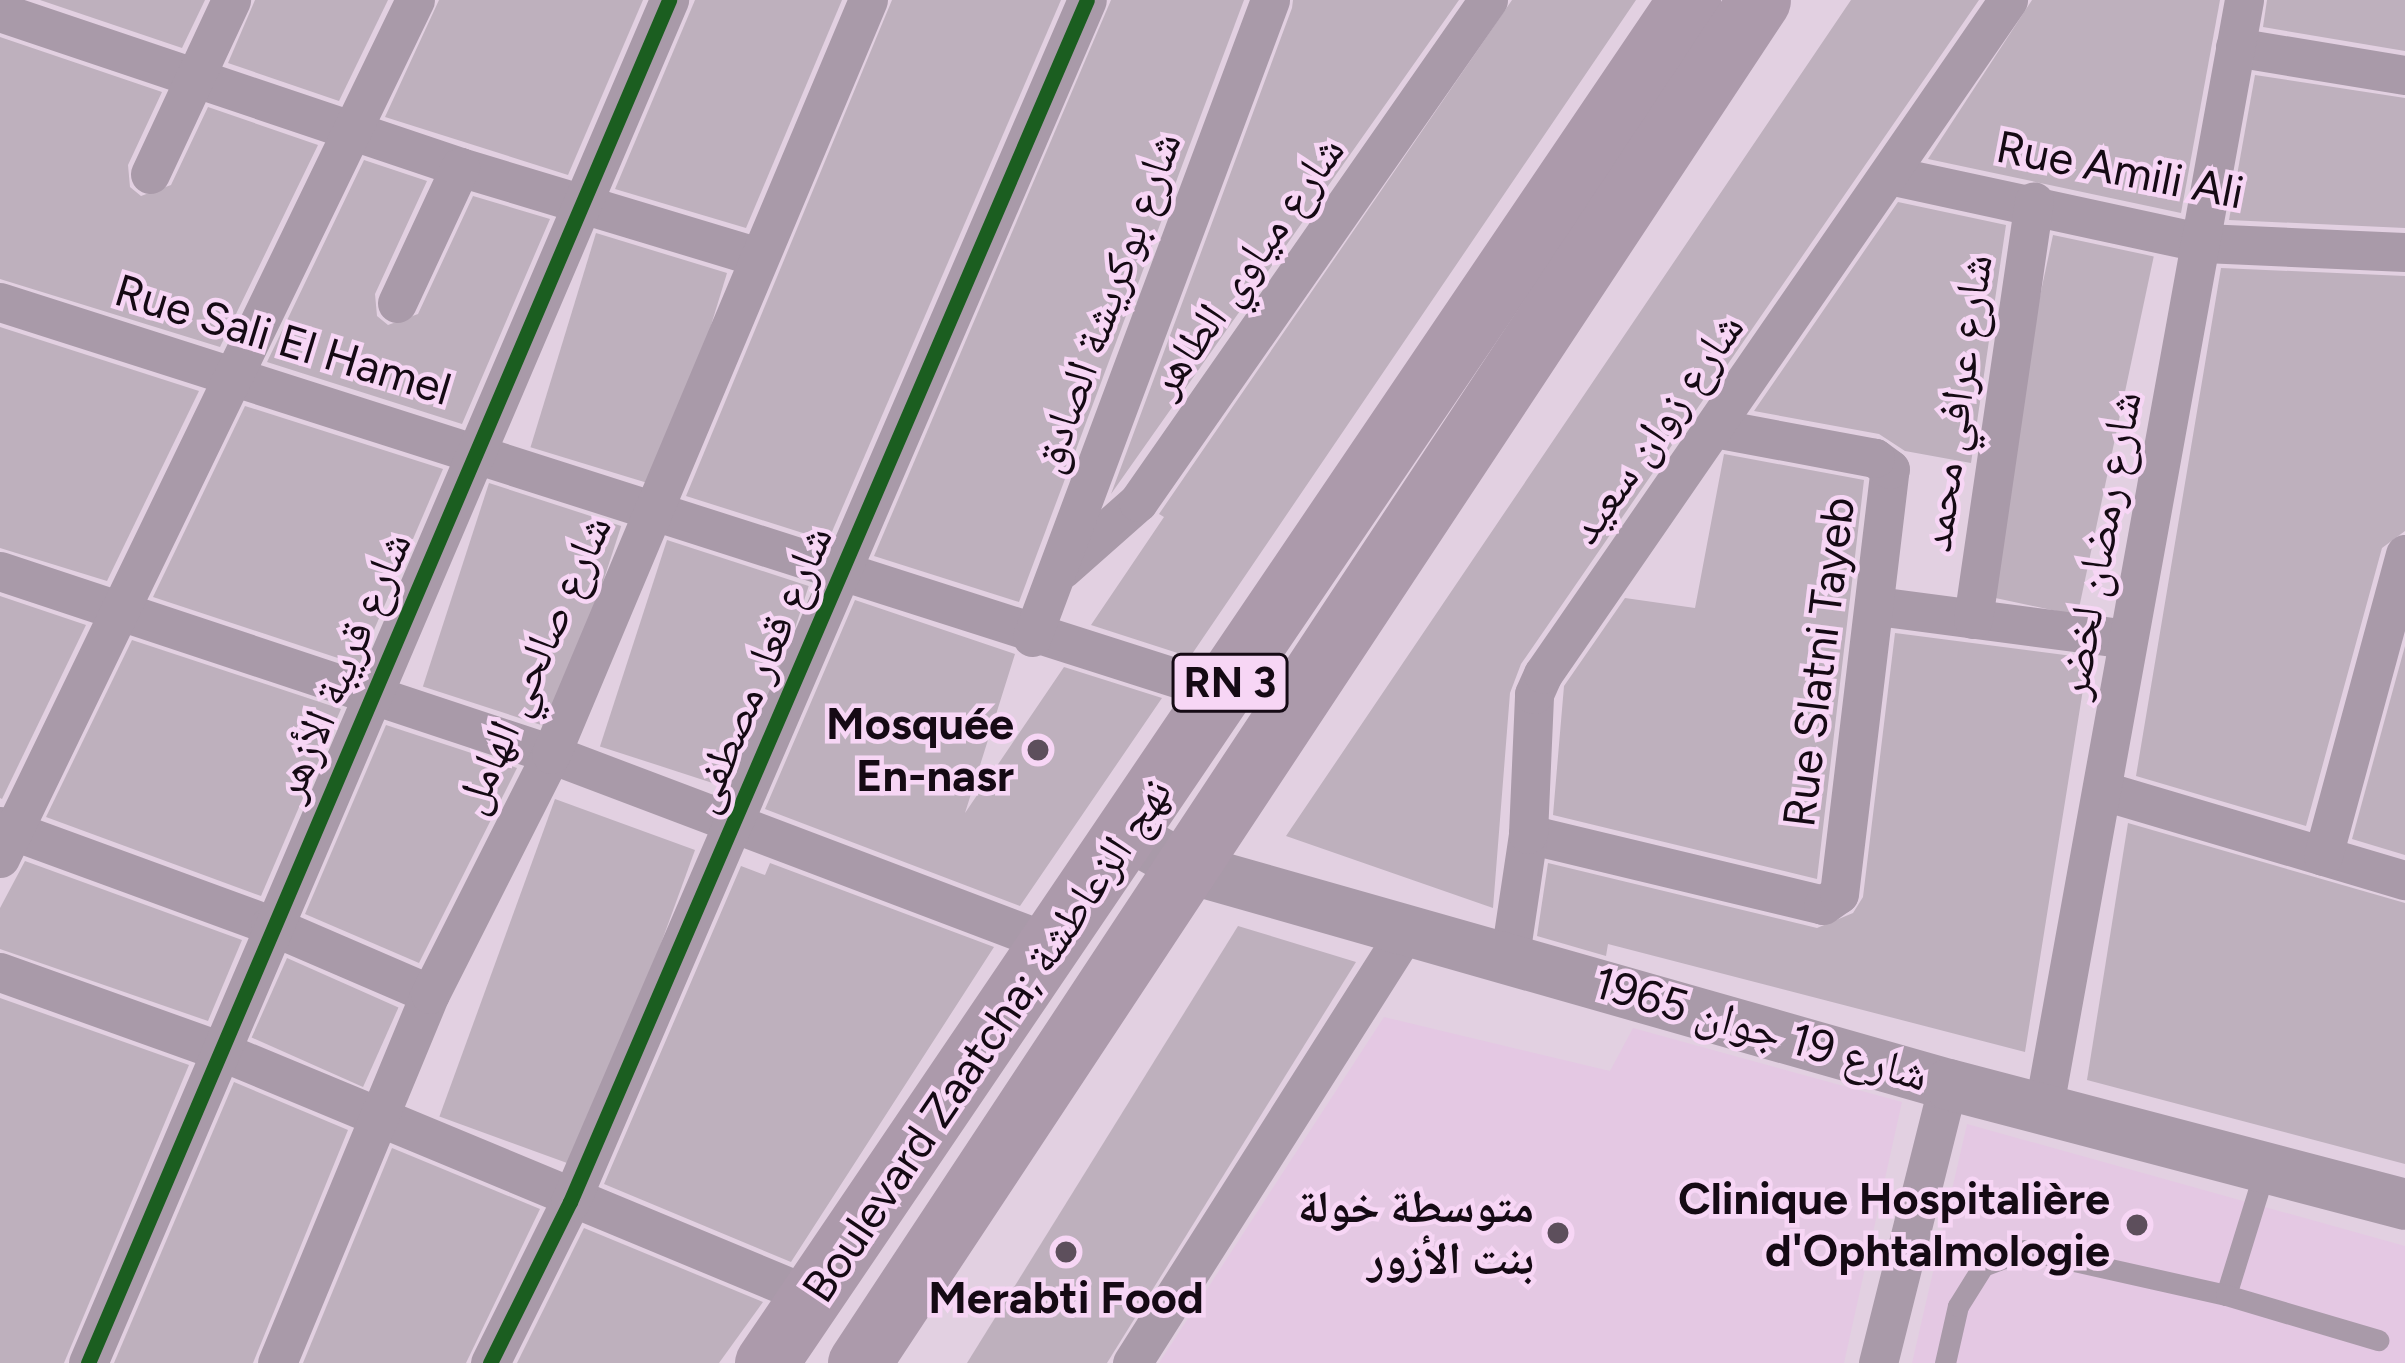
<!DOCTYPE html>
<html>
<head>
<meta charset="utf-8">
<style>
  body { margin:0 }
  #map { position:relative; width:2405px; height:1363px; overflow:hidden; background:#e2d0e1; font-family:Figtree,"Noto Naskh Arabic",sans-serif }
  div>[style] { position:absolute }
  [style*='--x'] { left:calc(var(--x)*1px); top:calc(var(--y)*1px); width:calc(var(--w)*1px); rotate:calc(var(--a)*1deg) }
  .built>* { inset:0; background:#e4c8e3 }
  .building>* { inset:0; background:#beb0bd; transform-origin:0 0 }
  .service>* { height:21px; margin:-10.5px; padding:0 10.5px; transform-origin:10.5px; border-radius:10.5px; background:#a99aa9 }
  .minor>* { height:39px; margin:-19.5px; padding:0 19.5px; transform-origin:19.5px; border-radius:19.5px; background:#a99aa9 }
  .tertiary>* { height:51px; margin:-25.5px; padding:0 25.5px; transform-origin:25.5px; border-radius:25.5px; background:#a99aa9 }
  .primary>* { height:63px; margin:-31.5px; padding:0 31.5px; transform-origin:31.5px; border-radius:31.5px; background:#ac9aab }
  .cycleway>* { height:15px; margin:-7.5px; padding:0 7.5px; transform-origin:7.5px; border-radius:7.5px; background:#1b5e20 }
  .dots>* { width:33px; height:33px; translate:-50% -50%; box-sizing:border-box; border:6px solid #f7d6f5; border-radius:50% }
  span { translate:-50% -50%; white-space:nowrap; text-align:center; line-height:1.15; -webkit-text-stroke:9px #f7d6f5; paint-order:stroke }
  .shield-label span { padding:3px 9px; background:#f7d6f5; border:3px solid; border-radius:9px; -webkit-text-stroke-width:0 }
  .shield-label { font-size:42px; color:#150a14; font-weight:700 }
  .street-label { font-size:45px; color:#150a14 }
  .poi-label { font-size:45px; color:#150a14; font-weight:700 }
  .right { translate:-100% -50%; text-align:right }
</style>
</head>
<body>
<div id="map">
  <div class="built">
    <i style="clip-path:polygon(1384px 1017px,1610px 1071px,1633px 1028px,1902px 1102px,1844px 1363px,1159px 1363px)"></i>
    <i style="clip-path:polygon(1967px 1124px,2405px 1246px,2405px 1363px,1912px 1363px)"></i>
  </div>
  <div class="building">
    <i style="clip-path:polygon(40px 0,205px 0,182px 48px)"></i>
    <i style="clip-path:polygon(255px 0,388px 0,339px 101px,228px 63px)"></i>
    <i style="clip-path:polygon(439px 0,643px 0,568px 175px,385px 117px)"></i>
    <i style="clip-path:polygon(695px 0,842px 0,746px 228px,615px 189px)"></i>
    <i style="clip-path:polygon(892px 0,1061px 0,828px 541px,686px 496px)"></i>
    <i style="clip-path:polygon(1111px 0,1244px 0,1019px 602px,874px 556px)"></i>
    <i style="clip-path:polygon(1293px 0,1459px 0,1111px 494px,1292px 8px)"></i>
    <i style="clip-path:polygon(1512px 0,1636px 0,1190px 657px,1091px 625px,1164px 517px,1159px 514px)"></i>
    <i style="clip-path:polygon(1851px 0,1979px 0,1521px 664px,1510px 693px,1493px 908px,1286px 836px)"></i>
    <i style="clip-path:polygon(2032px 0,2220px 0,2181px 213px,1928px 159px)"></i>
    <i style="clip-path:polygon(2267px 0,2405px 0,2405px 51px,2263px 27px)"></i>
    <i style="clip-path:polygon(0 37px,162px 92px,128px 165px,130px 187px,141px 196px,171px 185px,208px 107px,318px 145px,220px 347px,0 279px)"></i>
    <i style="clip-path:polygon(2255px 75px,2405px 98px,2405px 228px,2229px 220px)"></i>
    <i style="clip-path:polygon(364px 160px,427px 181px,375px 294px,377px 316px,388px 325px,418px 314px,473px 196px,550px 219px,462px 424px,267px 362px)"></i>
    <i style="clip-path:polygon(1898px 202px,2006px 225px,1971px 463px,1905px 451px,1879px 434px,1754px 411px)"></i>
    <i style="left:596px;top:233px;width:137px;height:224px;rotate:17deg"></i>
    <i style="left:2053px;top:235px;width:103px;height:367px;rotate:12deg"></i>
    <i style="clip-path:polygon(2221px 268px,2405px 276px,2405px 531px,2382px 548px,2306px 826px,2136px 776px)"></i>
    <i style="clip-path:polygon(0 327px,199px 391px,107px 581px,0 548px)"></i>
    <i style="clip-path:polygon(245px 406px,443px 469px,359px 665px,153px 597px)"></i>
    <i style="clip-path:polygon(1724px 454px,1864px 480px,1817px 879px,1553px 815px,1564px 686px,1625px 598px,1695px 608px)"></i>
    <i style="left:489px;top:483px;width:139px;height:214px;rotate:18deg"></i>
    <i style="left:667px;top:540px;width:149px;height:217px;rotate:18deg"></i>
    <i style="clip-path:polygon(0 596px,86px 625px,2px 799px,0 798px)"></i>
    <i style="clip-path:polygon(855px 600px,1015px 654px,965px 813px,1064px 667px,1162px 698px,1020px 906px,765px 809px)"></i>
    <i style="clip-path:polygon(1895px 633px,2088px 658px,2025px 1052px,1608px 944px,1606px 956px,1537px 936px,1548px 863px,1817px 928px,1853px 913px,1863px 897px)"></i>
    <i style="clip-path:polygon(132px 640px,341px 709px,261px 896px,46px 817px)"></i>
    <i style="clip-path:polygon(2405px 646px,2405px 855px,2352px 839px)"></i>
    <i style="clip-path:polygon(386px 725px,517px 768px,419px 963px,305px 914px)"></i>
    <i style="left:555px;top:799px;width:149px;height:338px;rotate:20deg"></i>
    <i style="clip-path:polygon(2128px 823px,2405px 903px,2405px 1164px,2087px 1080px)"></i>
    <i style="clip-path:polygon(25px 861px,242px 940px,208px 1021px,0 949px,0 908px)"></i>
    <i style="clip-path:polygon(770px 863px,994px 947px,791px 1262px,604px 1184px,741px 866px,765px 875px)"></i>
    <i style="clip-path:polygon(1238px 926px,1356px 962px,1107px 1363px,967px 1363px)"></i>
    <i style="left:287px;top:958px;width:122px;height:87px;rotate:24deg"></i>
    <i style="clip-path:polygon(0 998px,189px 1065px,64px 1363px,0 1363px)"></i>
    <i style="clip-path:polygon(234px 1082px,348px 1130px,253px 1363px,114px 1363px)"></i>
    <i style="clip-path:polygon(392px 1148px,540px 1209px,466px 1363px,303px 1363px)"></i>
    <i style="clip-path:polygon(584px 1228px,763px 1302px,719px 1363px,517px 1363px)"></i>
  </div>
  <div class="service">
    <i style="--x:2226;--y:1295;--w:135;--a:-72.8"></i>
    <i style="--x:1945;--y:1363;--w:58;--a:-77.2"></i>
    <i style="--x:1958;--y:1306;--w:47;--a:-58"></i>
    <i style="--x:1983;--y:1266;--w:45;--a:-20.9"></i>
    <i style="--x:2025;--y:1250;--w:206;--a:12.6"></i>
    <i style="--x:2226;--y:1295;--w:159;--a:16.5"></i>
  </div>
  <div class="minor">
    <i style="--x:0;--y:12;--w:485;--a:18.6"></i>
    <i style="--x:460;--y:167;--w:308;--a:16.8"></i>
    <i style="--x:2235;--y:47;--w:172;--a:9.4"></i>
    <i style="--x:150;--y:174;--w:192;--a:-65"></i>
    <i style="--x:1889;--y:175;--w:322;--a:12.2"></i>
    <i style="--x:2204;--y:243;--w:201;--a:2.6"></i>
    <i style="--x:0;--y:302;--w:1285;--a:17.72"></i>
    <i style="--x:397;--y:303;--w:150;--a:-65.1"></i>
    <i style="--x:1062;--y:569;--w:101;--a:-41.4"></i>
    <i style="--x:1138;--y:502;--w:612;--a:-55.12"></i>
    <i style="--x:0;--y:571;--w:581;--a:18.37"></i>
    <i style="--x:551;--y:754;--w:537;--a:20.73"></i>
    <i style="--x:1877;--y:606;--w:253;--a:7.5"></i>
    <i style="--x:1973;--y:619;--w:422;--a:-81.7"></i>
    <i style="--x:1032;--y:637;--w:680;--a:-69.51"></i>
    <i style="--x:2104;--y:791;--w:314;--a:16.5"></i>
    <i style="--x:0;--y:826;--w:288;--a:20.1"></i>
    <i style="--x:270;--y:925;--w:174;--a:23.3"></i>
    <i style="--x:1528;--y:834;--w:303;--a:13.5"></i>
    <i style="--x:1823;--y:905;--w:19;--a:-35"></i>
    <i style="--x:1839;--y:894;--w:428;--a:-83.2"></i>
    <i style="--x:1890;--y:469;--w:19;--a:-144"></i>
    <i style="--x:1875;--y:458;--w:163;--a:-169.4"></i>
    <i style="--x:2323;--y:856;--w:313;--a:-74.8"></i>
    <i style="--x:0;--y:858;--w:953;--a:-64.19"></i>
    <i style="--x:1510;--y:955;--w:122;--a:-81.5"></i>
    <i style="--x:1528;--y:834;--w:140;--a:-87.5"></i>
    <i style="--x:1534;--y:694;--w:22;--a:-66"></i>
    <i style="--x:1543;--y:674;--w:819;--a:-55.4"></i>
    <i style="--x:0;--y:972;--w:237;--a:19.7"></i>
    <i style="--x:223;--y:1052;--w:639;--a:22.55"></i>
    <i style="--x:2044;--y:1106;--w:1124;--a:-79.75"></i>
    <i style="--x:88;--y:1363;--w:1482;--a:-66.91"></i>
    <i style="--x:277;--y:1363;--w:399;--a:-67.5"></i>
    <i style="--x:430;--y:994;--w:269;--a:-63.2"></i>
    <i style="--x:551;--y:754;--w:818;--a:-67.2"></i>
    <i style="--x:490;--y:1363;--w:180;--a:-63.6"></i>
    <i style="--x:570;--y:1202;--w:1308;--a:-66.73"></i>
    <i style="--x:1132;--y:1363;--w:515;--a:-57.61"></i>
    <i style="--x:1878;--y:1363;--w:288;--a:-75.9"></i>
  </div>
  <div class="tertiary">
    <i style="--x:1125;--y:833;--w:69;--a:29.5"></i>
    <i style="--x:1185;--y:867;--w:793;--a:15.88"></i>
    <i style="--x:1948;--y:1084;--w:472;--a:14.7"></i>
  </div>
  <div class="primary">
    <i style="--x:766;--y:1363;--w:1646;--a:-55.89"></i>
    <i style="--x:859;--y:1363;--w:1633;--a:-56.56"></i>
  </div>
  <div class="cycleway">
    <i style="--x:88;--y:1363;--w:1482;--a:-66.91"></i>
    <i style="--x:490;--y:1363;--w:180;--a:-63.6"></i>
    <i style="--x:570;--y:1202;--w:1308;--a:-66.73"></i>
  </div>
  <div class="dots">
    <i style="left:1038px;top:750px;background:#5d4f5c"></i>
    <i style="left:2137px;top:1225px;background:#5d4f5c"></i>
    <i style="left:1558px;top:1233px;background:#5d4f5c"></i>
    <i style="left:1066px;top:1252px;background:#5d4f5c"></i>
  </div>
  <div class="shield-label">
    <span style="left:1230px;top:683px">RN 3</span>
  </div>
  <div class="street-label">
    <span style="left:2120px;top:170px;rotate:11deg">Rue Amili Ali</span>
    <span style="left:1246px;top:266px;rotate:-55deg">شارع مياوي الطاهر</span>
    <span style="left:1106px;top:302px;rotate:-70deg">شارع بوكريشة الصادق</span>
    <span style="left:283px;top:340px;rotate:17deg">Rue Sali El Hamel</span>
    <span style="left:1956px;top:403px;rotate:-82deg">شارع عرافي محمد</span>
    <span style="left:1656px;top:428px;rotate:-55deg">شارع زوان سعيد</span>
    <span style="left:2099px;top:545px;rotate:-80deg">شارع رمضان لخضر</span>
    <span style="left:1819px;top:662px;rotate:-83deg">Rue Slatni Tayeb</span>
    <span style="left:533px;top:664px;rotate:-66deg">شارع صالحي الهامل</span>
    <span style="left:342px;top:666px;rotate:-67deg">شارع قريبة الأزهر</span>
    <span style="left:759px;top:669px;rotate:-67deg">شارع قعار مصطفى</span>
    <span style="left:1761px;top:1029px;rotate:16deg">شارع 19 جوان 1965</span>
    <span style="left:987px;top:1040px;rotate:-56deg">Boulevard Zaatcha; نهج الزعاطشة</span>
  </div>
  <div class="poi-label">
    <span class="right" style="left:1014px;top:750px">Mosquée<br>En-nasr</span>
    <span class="right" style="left:2110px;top:1225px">Clinique Hospitalière<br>d'Ophtalmologie</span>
    <span class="right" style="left:1534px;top:1233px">متوسطة خولة<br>بنت الأزور</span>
    <span style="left:1066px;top:1298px">Merabti Food</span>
  </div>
</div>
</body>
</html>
